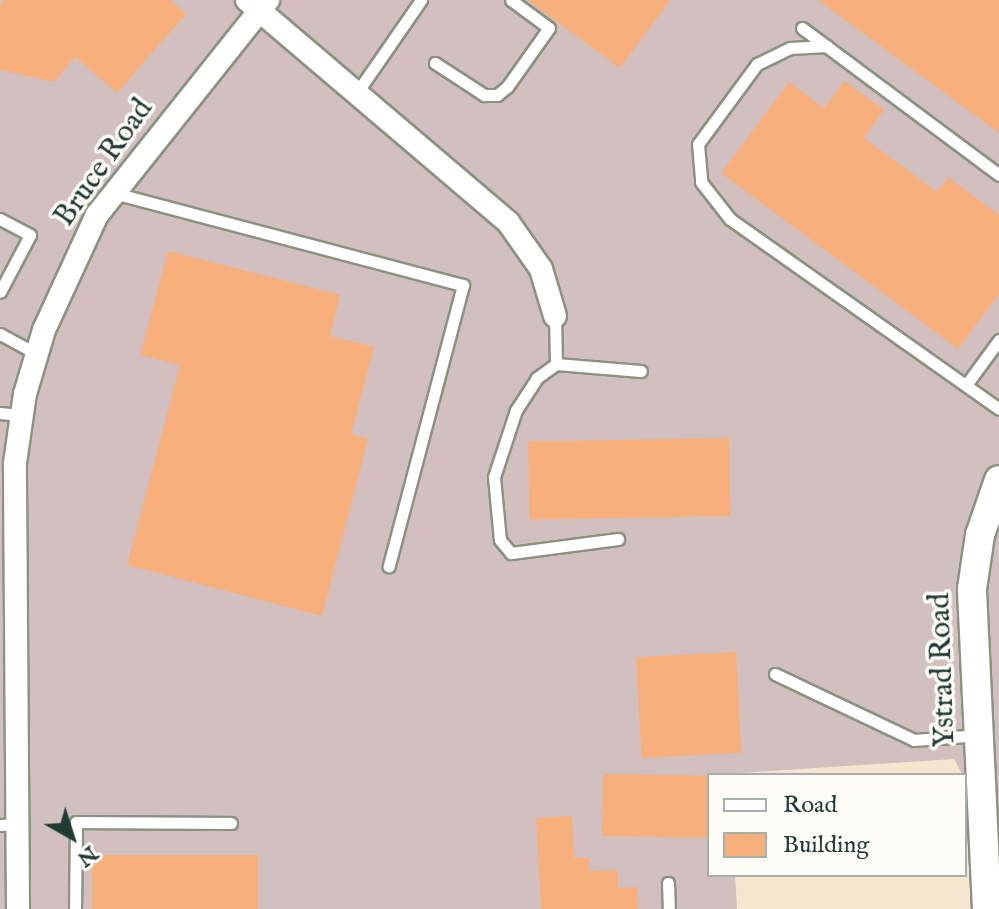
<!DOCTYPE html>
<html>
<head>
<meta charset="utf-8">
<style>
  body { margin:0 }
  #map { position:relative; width:999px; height:909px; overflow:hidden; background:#f6e6d0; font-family:"IM FELL English",serif }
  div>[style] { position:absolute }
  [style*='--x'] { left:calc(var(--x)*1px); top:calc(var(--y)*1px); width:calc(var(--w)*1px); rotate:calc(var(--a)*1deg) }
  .industrial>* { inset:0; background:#d2bfbf }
  .building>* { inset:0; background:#f7b07c; transform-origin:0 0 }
  .roads { filter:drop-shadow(2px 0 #8a9282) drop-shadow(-2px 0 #8a9282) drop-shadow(0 2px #8a9282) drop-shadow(0 -2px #8a9282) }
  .service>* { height:11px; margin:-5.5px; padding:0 5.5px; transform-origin:5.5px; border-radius:5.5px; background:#fff }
  .minor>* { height:22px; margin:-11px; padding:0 11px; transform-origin:11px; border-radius:11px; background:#fff }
  .tertiary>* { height:28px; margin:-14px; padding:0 14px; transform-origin:14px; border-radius:14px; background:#fff }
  span { translate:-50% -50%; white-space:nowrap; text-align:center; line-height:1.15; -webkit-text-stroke:7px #fdfcf7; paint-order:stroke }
  .street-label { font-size:30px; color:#1f3d34 }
  .legend { position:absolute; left:707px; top:773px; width:260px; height:104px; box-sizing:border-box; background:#fdfcf7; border:2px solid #a4b0a9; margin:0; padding:10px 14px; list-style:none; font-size:24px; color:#1f3d34 }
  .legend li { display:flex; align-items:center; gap:16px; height:40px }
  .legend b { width:40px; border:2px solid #a4b0a9 }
  .north { position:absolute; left:32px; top:797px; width:80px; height:80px; -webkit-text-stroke:6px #fdfcf7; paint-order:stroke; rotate:141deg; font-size:22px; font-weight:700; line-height:32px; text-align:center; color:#1f3d34 }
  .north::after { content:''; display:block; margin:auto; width:28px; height:36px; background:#1f3d34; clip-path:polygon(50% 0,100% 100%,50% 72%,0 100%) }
</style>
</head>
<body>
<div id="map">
  <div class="industrial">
    <i style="clip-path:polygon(0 0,999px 0,999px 814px,982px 811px,954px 759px,709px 775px,709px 875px,735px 875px,737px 909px,0 909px)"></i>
  </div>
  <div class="building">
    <i style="clip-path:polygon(4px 0,170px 0,186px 14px,117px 93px,75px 57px,54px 82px,0 70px,0 5px)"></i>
    <i style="clip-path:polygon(527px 0,670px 0,620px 68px)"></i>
    <i style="clip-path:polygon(818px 0,999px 0,999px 133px)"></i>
    <i style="clip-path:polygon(844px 81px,884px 110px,864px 138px,937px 192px,948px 177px,999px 215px,999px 294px,958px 349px,721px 173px,789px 82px,824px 108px)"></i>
    <i style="clip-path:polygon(168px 251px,340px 295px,330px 336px,374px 347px,351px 434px,368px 439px,322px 616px,127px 565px,180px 365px,140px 355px)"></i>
    <i style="left:729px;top:438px;width:78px;height:201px;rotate:89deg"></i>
    <i style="left:736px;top:652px;width:101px;height:100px;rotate:87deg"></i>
    <i style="left:603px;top:774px;width:106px;height:62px;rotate:1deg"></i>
    <i style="clip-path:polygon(572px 816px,574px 858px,589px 858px,589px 871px,617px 870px,618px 888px,637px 887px,638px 909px,541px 909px,536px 818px)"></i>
    <i style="left:92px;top:855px;width:166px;height:54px"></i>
  </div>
  <div class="roads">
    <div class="service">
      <i style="--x:802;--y:28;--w:246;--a:36.7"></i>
      <i style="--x:827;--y:46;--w:37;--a:177"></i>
      <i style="--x:790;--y:48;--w:37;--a:154"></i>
      <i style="--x:757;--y:64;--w:99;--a:126.4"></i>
      <i style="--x:698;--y:144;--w:38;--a:85"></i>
      <i style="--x:701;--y:182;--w:47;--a:51.9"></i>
      <i style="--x:730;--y:219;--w:329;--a:35.2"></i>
      <i style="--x:435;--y:63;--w:59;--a:33.1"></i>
      <i style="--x:484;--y:95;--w:13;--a:0"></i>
      <i style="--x:497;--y:95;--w:13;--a:-39"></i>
      <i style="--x:507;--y:87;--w:72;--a:-54.6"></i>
      <i style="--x:549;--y:28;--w:47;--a:-143.6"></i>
      <i style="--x:358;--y:91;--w:111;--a:-55.3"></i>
      <i style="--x:114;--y:193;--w:361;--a:14.8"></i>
      <i style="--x:463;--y:285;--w:291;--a:104.8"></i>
      <i style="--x:0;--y:219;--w:34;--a:28"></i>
      <i style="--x:30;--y:235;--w:64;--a:117.8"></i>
      <i style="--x:555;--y:316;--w:48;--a:88.8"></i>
      <i style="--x:556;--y:364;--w:24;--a:144"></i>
      <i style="--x:537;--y:378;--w:38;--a:123"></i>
      <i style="--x:516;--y:410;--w:71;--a:108.2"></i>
      <i style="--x:494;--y:477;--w:63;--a:84.6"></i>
      <i style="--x:500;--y:540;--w:17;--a:50"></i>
      <i style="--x:511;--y:553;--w:108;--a:-7.5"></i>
      <i style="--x:0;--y:334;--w:42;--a:28.4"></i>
      <i style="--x:556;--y:364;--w:85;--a:4.7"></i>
      <i style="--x:966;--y:385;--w:56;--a:-53.7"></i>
      <i style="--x:0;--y:413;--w:20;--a:6"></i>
      <i style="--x:775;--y:674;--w:154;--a:25.4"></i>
      <i style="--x:914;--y:740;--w:65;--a:-4.4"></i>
      <i style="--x:0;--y:825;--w:18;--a:-3"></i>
      <i style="--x:668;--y:883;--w:26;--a:88"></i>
      <i style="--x:75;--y:909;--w:87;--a:-89.3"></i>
      <i style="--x:76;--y:822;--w:155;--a:0.4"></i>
    </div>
    <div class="minor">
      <i style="--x:247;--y:0;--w:343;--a:40.4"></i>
      <i style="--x:508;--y:222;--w:57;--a:54.9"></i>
      <i style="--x:541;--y:269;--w:49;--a:73.4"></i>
      <i style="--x:18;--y:909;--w:446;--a:-90.4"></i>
      <i style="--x:15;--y:463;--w:70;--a:-81.8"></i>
      <i style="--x:25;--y:394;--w:67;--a:-73.5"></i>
      <i style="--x:44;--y:330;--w:127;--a:-65.3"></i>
      <i style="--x:97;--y:215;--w:275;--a:-51.5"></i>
    </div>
    <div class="tertiary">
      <i style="--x:987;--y:909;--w:320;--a:-92.7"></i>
      <i style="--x:972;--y:589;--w:55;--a:-81.6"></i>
      <i style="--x:980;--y:535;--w:58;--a:-70.9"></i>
    </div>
  </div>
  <div class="street-label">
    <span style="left:104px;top:163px;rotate:-55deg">Bruce Road</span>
    <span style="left:943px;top:670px;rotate:-92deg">Ystrad Road</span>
  </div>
  <ul class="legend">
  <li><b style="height:10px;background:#fff"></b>Road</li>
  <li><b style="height:22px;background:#f7b07c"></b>Building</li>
  </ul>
  <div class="north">N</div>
</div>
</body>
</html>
